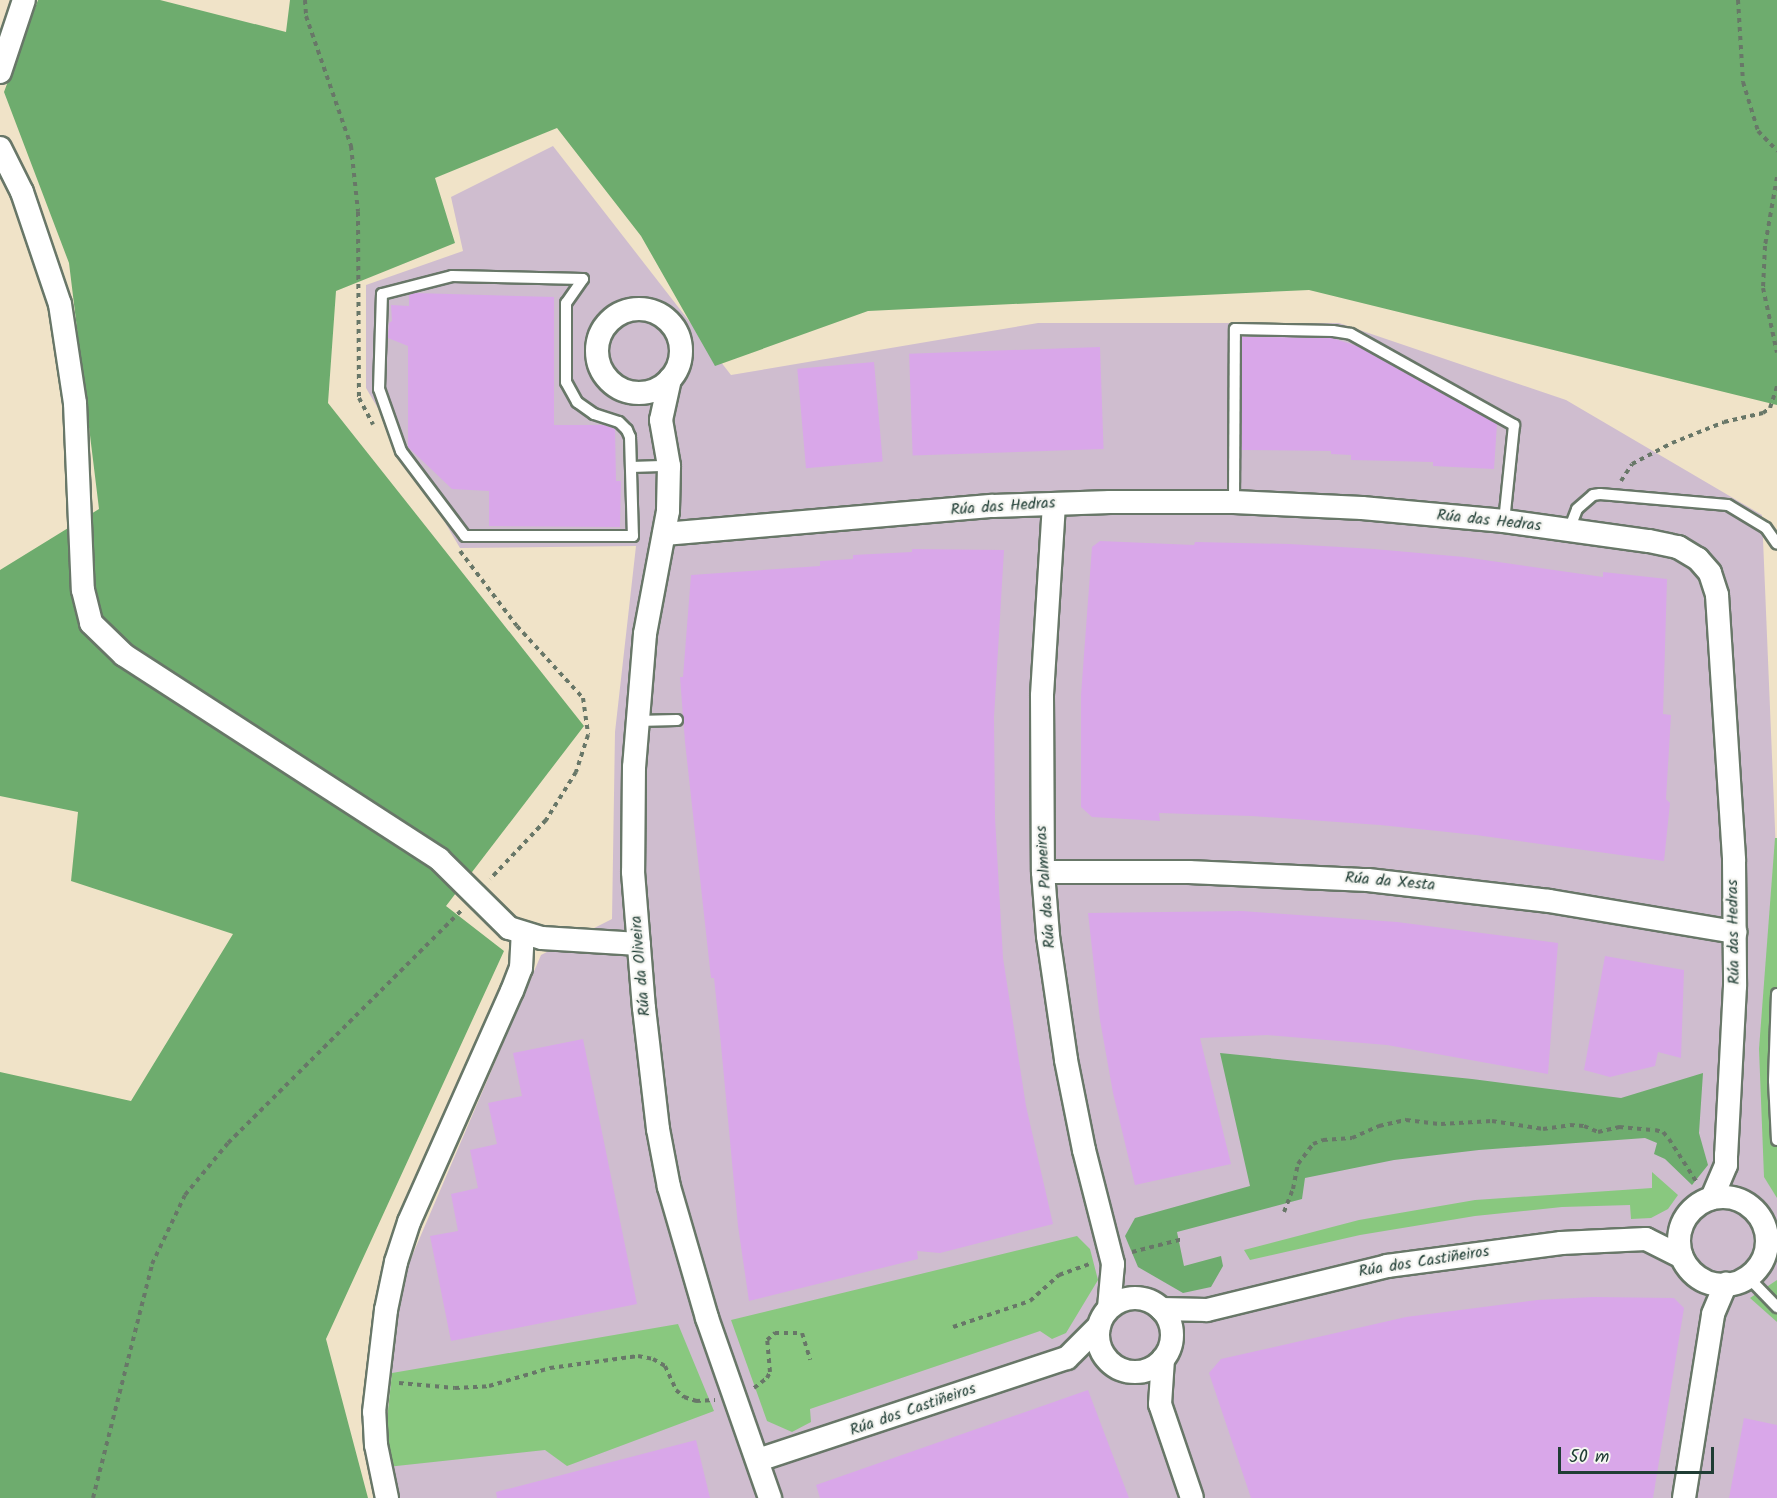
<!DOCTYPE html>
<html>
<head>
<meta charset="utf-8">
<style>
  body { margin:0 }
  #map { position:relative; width:1777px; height:1498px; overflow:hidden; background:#f0e3c8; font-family:Kalam,sans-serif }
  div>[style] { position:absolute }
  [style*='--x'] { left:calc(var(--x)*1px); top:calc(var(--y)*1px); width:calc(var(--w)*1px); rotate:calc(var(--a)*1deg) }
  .industrial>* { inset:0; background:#cfbdcf }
  .green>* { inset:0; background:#89c87f }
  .forest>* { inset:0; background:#6eac6e }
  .building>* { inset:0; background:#d9a7e9; transform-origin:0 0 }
  .path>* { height:4px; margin-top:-2px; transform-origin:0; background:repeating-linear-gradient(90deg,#687768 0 4.5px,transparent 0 9px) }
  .roads { filter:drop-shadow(2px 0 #687768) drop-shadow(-2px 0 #687768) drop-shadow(0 2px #687768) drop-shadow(0 -2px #687768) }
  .lane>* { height:10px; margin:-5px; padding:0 5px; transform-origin:5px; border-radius:5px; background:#fff }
  .street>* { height:22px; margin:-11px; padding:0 11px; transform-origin:11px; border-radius:11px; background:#fff }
  .street>.ring { margin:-11px; padding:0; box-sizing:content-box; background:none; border:22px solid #fff; border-radius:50% }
  span { translate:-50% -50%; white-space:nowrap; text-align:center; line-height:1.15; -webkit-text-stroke:4.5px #f6f6f2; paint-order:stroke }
  .street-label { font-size:16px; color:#1f3d34 }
  .scale { position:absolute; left:1558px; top:1447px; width:156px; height:27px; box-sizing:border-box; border:3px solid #1f3d34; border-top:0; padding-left:8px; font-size:18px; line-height:21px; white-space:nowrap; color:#1f3d34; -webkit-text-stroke:4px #f6f6f2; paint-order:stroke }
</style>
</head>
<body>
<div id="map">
  <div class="industrial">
    <i style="clip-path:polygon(553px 146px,731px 375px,1038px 323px,1339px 323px,1566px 400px,1762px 515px,1777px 877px,1777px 1498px,400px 1498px,383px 1458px,400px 1284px,541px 955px,612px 919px,615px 732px,636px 546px,460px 548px,366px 388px,366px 285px,463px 251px,451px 197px)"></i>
  </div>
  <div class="green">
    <i style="clip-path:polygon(1775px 838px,1777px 838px,1777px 1198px,1764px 1177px,1759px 1049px)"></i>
    <i style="clip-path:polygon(1652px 1172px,1678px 1195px,1668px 1209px,1651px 1218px,1631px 1219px,1630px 1205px,1562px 1207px,1475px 1216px,1360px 1235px,1250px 1260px,1244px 1250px,1359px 1220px,1475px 1200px,1652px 1188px)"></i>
    <i style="clip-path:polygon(1077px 1236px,1090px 1249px,1098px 1280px,1066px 1333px,1052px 1339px,1040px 1331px,810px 1409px,811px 1422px,792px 1432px,767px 1421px,731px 1320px)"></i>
    <i style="clip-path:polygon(1777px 1280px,1777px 1322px,1750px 1298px)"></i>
    <i style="clip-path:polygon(678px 1324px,714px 1411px,567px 1466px,545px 1450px,387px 1467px,383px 1458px,392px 1373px)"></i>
  </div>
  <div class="forest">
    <i style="clip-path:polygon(38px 0,160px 0,286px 32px,290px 0,1777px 0,1777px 405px,1309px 290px,868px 311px,715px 366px,641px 236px,557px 128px,435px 178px,455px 243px,336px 291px,328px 403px,584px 726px,446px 906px,504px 951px,326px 1339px,368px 1498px,0 1498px,0 1072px,131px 1101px,233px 934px,71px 881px,78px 812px,0 796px,0 570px,99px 509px,69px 263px,4px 92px)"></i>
    <i style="clip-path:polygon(1220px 1053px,1472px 1079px,1621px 1098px,1703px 1073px,1699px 1133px,1708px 1165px,1692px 1185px,1665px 1159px,1654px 1154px,1657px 1143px,1645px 1138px,1479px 1150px,1394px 1160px,1305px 1178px,1302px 1199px,1177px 1232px,1184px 1266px,1221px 1256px,1223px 1266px,1211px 1287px,1183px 1293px,1138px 1267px,1125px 1236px,1135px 1218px,1250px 1186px)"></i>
  </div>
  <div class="building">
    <i style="clip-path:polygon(415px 293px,554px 297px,554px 425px,603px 425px,615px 429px,616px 481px,621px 481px,620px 527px,489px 526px,489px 491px,452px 489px,408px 447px,408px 346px,388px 338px,389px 323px,392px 321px,391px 305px,409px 306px,409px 295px)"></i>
    <i style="clip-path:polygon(1242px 337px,1332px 338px,1357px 346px,1497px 424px,1494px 469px,1433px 466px,1433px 462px,1351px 460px,1351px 455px,1331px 454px,1331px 451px,1242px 450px)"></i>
    <i style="left:1100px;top:347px;width:102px;height:191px;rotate:88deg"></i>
    <i style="left:874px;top:362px;width:100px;height:77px;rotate:85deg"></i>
    <i style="clip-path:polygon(1100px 541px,1194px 545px,1195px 542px,1289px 544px,1374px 549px,1464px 557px,1603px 577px,1603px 572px,1667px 579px,1663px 714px,1671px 715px,1666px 799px,1670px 803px,1664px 861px,1476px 835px,1380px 825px,1252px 816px,1159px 813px,1160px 821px,1092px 817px,1081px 807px,1081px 695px,1092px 547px)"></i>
    <i style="clip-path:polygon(912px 549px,1004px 550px,994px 717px,995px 818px,1003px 958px,1026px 1106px,1053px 1224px,940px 1253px,917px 1251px,918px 1259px,749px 1301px,738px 1226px,721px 1045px,714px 978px,711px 978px,685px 742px,680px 677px,683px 677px,691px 575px,820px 566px,820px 561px,853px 559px,853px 555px,912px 552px)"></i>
    <i style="clip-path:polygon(1242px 911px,1397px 922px,1558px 943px,1548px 1074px,1387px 1045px,1267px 1035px,1200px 1038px,1231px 1164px,1135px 1185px,1113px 1093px,1100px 1020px,1088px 913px)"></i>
    <i style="clip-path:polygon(1605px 956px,1684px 970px,1681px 1058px,1658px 1052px,1655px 1066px,1610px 1077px,1584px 1070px)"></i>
    <i style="clip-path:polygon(583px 1039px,637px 1304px,451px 1341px,430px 1236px,458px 1231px,451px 1194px,478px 1188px,470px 1150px,497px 1144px,488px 1103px,522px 1096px,513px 1053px)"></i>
    <i style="clip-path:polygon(1593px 1297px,1674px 1298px,1684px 1308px,1653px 1498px,1251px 1498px,1209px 1373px,1221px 1359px,1406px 1317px,1537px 1300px)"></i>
    <i style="clip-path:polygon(1088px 1390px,1129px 1498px,820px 1498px,816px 1485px)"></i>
    <i style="clip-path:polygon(1744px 1418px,1777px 1425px,1777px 1498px,1729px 1498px)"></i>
    <i style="clip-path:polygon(696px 1440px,710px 1498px,497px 1498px,496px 1492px)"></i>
  </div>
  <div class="path">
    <i style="--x:305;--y:0;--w:16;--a:86"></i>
    <i style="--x:306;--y:16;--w:138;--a:70.9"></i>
    <i style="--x:351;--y:146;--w:66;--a:83.9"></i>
    <i style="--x:358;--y:212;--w:186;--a:89.7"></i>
    <i style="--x:359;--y:398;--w:30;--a:62"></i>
    <i style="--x:1738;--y:0;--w:82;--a:86.5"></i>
    <i style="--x:1743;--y:82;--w:51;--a:73"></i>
    <i style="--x:1758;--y:131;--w:28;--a:46"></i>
    <i style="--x:1777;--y:177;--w:70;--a:99.9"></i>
    <i style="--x:1765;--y:246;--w:42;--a:92.7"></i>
    <i style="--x:1763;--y:288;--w:66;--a:77.8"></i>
    <i style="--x:1621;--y:481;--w:20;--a:-57"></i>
    <i style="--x:1632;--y:464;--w:45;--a:-27.7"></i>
    <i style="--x:1672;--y:443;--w:56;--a:-22"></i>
    <i style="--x:1724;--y:422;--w:40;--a:-13"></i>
    <i style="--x:1763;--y:413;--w:9;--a:-36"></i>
    <i style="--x:1770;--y:408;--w:23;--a:-72"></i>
    <i style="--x:460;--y:551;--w:94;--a:52.8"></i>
    <i style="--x:517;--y:626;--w:98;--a:47.5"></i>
    <i style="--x:583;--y:698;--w:37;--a:82"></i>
    <i style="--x:588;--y:735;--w:39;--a:108"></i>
    <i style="--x:576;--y:772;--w:57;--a:122"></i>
    <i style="--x:546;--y:820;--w:81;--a:133.5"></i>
    <i style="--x:1284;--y:1212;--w:25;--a:-69"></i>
    <i style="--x:1293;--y:1189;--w:25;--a:-79"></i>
    <i style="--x:1298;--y:1164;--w:25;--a:-53"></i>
    <i style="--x:1313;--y:1144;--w:11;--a:-22"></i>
    <i style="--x:1323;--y:1140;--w:29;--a:-4"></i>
    <i style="--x:1352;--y:1138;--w:30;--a:-24"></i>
    <i style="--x:1379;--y:1126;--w:28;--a:-13"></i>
    <i style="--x:1406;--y:1120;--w:35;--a:7"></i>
    <i style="--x:1441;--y:1124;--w:51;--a:-3.4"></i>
    <i style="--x:1492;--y:1121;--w:52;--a:8.9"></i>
    <i style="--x:1543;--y:1129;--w:27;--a:-8"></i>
    <i style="--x:1570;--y:1125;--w:14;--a:4"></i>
    <i style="--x:1584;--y:1126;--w:15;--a:23"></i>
    <i style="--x:1598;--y:1132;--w:22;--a:-13"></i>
    <i style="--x:1619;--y:1127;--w:36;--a:5"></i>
    <i style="--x:1655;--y:1130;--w:8;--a:14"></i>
    <i style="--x:1663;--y:1132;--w:9;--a:49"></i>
    <i style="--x:1669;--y:1139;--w:50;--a:57.3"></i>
    <i style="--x:1132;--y:1252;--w:53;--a:-14.3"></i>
    <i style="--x:953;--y:1327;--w:81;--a:-18.7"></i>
    <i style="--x:1030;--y:1301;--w:39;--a:-42"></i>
    <i style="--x:1059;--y:1275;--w:35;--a:-20"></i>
    <i style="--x:399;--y:1383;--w:56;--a:5.1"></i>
    <i style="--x:455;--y:1388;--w:34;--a:-3"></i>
    <i style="--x:489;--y:1386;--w:64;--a:-16.4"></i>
    <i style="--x:550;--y:1368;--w:89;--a:-7.8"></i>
    <i style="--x:638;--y:1356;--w:15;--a:11"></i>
    <i style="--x:653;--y:1359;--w:14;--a:30"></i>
    <i style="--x:665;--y:1366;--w:26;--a:65"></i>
    <i style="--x:676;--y:1390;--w:11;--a:41"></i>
    <i style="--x:684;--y:1397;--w:13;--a:18"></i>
    <i style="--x:696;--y:1401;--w:19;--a:-3"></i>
    <i style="--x:754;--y:1388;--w:16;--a:-38"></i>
    <i style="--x:767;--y:1378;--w:7;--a:-63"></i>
    <i style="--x:770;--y:1372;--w:32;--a:-95"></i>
    <i style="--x:767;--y:1340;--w:11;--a:-41"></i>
    <i style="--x:775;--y:1333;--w:27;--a:0"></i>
    <i style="--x:802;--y:1333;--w:28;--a:73"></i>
    <i style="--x:93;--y:1498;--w:241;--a:-75.8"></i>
    <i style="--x:152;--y:1264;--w:76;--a:-64.4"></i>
    <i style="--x:185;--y:1195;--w:67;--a:-50.4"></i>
    <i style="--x:228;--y:1143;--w:332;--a:-44.9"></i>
  </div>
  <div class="roads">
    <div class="lane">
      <i style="--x:452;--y:276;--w:131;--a:1.3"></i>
      <i style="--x:583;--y:279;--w:29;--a:125"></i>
      <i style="--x:566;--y:303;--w:79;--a:90"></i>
      <i style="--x:566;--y:382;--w:23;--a:61"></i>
      <i style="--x:577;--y:402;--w:21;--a:35"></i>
      <i style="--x:594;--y:414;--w:26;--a:18"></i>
      <i style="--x:619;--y:422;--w:11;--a:45"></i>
      <i style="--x:627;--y:430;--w:8;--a:67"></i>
      <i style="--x:630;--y:437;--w:99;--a:88.3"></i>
      <i style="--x:633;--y:536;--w:168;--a:180"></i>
      <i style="--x:465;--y:536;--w:106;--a:-127"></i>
      <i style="--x:401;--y:451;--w:66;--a:-109.5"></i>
      <i style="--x:379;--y:389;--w:95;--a:-88.2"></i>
      <i style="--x:382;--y:294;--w:72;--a:-14.4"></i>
      <i style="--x:631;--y:467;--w:38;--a:-2"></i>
      <i style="--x:1234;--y:502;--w:173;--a:-89.7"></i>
      <i style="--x:1235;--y:329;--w:98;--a:1.2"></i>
      <i style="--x:1333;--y:331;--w:18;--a:9"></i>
      <i style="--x:1351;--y:334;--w:187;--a:29.2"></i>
      <i style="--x:1514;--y:425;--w:97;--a:95.9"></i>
      <i style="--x:1569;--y:530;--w:22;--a:-69"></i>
      <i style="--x:1577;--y:509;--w:21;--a:-41"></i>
      <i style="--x:1593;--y:495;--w:7;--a:-8"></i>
      <i style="--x:1600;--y:494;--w:128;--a:4.9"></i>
      <i style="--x:1728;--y:505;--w:44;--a:31.2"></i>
      <i style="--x:1766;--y:528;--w:19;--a:55"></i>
      <i style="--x:637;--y:721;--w:40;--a:-1.4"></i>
      <i style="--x:1777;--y:994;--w:87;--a:92"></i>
      <i style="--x:1774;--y:1081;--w:59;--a:87.1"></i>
      <i style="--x:1748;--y:1277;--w:42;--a:46"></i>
    </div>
    <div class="street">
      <i style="--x:0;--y:72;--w:76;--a:-71.6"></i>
      <i style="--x:0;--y:148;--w:49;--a:63.4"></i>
      <i style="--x:22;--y:192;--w:118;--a:71.3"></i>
      <i style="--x:60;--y:304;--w:100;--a:81.4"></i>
      <i style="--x:75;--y:403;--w:187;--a:87.6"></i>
      <i style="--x:83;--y:590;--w:34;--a:76"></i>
      <i style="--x:91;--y:623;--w:46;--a:44.1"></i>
      <i style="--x:124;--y:655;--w:375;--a:32.9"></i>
      <i style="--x:439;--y:859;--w:98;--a:44.6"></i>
      <i style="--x:509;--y:928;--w:34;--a:17"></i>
      <i style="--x:542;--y:938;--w:97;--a:3.5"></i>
      <i class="ring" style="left:597px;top:309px;width:62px;height:62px"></i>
      <i style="--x:670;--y:379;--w:42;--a:102.4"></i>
      <i style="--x:661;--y:420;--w:47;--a:80.1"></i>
      <i style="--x:669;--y:466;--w:45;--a:91.3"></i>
      <i style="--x:668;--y:511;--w:125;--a:100.6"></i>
      <i style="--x:645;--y:634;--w:133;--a:94.7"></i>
      <i style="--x:634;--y:767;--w:105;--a:90.5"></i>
      <i style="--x:633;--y:872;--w:136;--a:85.4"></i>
      <i style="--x:644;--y:1008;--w:122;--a:83.4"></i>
      <i style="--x:658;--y:1129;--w:59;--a:79.3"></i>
      <i style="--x:669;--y:1187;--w:136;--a:73.8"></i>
      <i style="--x:707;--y:1318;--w:191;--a:70.7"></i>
      <i style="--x:1054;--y:504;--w:192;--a:93.6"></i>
      <i style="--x:1042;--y:696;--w:176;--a:89.7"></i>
      <i style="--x:1043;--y:872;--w:64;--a:85.5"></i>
      <i style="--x:1048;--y:936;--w:125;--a:81.7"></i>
      <i style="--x:1066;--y:1060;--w:92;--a:78.7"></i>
      <i style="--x:1084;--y:1150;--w:118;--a:75.7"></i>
      <i style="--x:1113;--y:1264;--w:44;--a:95.2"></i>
      <i style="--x:664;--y:534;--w:330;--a:-4.9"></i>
      <i style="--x:993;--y:506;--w:117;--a:-2"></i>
      <i style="--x:1110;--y:502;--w:124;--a:0"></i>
      <i style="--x:1234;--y:502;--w:128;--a:2.7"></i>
      <i style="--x:1362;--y:508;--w:143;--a:5.2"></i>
      <i style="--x:1504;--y:521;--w:146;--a:7.9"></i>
      <i style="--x:1649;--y:541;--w:30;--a:12"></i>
      <i style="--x:1678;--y:547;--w:23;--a:31"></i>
      <i style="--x:1698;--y:559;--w:18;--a:49"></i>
      <i style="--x:1710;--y:573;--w:23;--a:72"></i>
      <i style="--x:1717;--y:595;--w:266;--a:86.3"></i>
      <i style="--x:1734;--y:860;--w:126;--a:89.5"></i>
      <i style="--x:1735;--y:986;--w:169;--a:93"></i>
      <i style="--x:1726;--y:1155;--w:10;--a:90"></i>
      <i style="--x:1726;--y:1165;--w:36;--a:113"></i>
      <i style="--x:1043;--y:872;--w:146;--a:0"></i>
      <i style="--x:1189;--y:872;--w:179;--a:2.6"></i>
      <i style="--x:1368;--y:880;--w:182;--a:6.6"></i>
      <i style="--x:1549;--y:901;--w:189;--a:9.5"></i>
      <i class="ring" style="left:1679px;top:1197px;width:66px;height:66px"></i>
      <i class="ring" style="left:1098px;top:1298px;width:52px;height:52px"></i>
      <i style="--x:1161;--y:1309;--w:46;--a:1.2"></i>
      <i style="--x:1207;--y:1310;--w:185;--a:-13.7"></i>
      <i style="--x:1387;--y:1266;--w:176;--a:-7.5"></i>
      <i style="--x:1561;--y:1243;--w:85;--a:-2.7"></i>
      <i style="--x:1646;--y:1239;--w:40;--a:26.6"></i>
      <i style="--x:1163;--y:1359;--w:45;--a:93.8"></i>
      <i style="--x:1160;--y:1404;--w:99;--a:71.2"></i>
      <i style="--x:758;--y:1460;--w:325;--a:-18.3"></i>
      <i style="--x:1067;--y:1358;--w:45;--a:-45"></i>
      <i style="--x:387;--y:1498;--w:54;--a:-101.7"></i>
      <i style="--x:376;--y:1445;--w:33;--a:-93"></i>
      <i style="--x:374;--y:1412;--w:103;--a:-83.3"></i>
      <i style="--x:386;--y:1310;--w:49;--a:-78.2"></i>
      <i style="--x:396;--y:1262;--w:42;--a:-72"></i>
      <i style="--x:409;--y:1222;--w:253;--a:-66"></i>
      <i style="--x:512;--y:991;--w:25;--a:-69"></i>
      <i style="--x:521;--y:968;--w:34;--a:-87"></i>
      <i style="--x:1684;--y:1498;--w:186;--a:-81"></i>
      <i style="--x:1713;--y:1314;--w:33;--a:-67"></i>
    </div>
  </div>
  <div class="street-label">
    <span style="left:1003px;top:507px;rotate:-4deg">Rúa das Hedras</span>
    <span style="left:1489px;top:521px;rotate:6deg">Rúa das Hedras</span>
    <span style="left:1390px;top:882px;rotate:5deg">Rúa da Xesta</span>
    <span style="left:1046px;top:887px;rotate:-94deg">Rúa das Palmeiras</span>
    <span style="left:1734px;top:932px;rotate:-91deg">Rúa das Hedras</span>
    <span style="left:641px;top:966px;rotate:-95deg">Rúa da Oliveira</span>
    <span style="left:1424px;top:1262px;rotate:-9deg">Rúa dos Castiñeiros</span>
    <span style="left:913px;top:1410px;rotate:-19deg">Rúa dos Castiñeiros</span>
  </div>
  <div class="scale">50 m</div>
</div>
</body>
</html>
